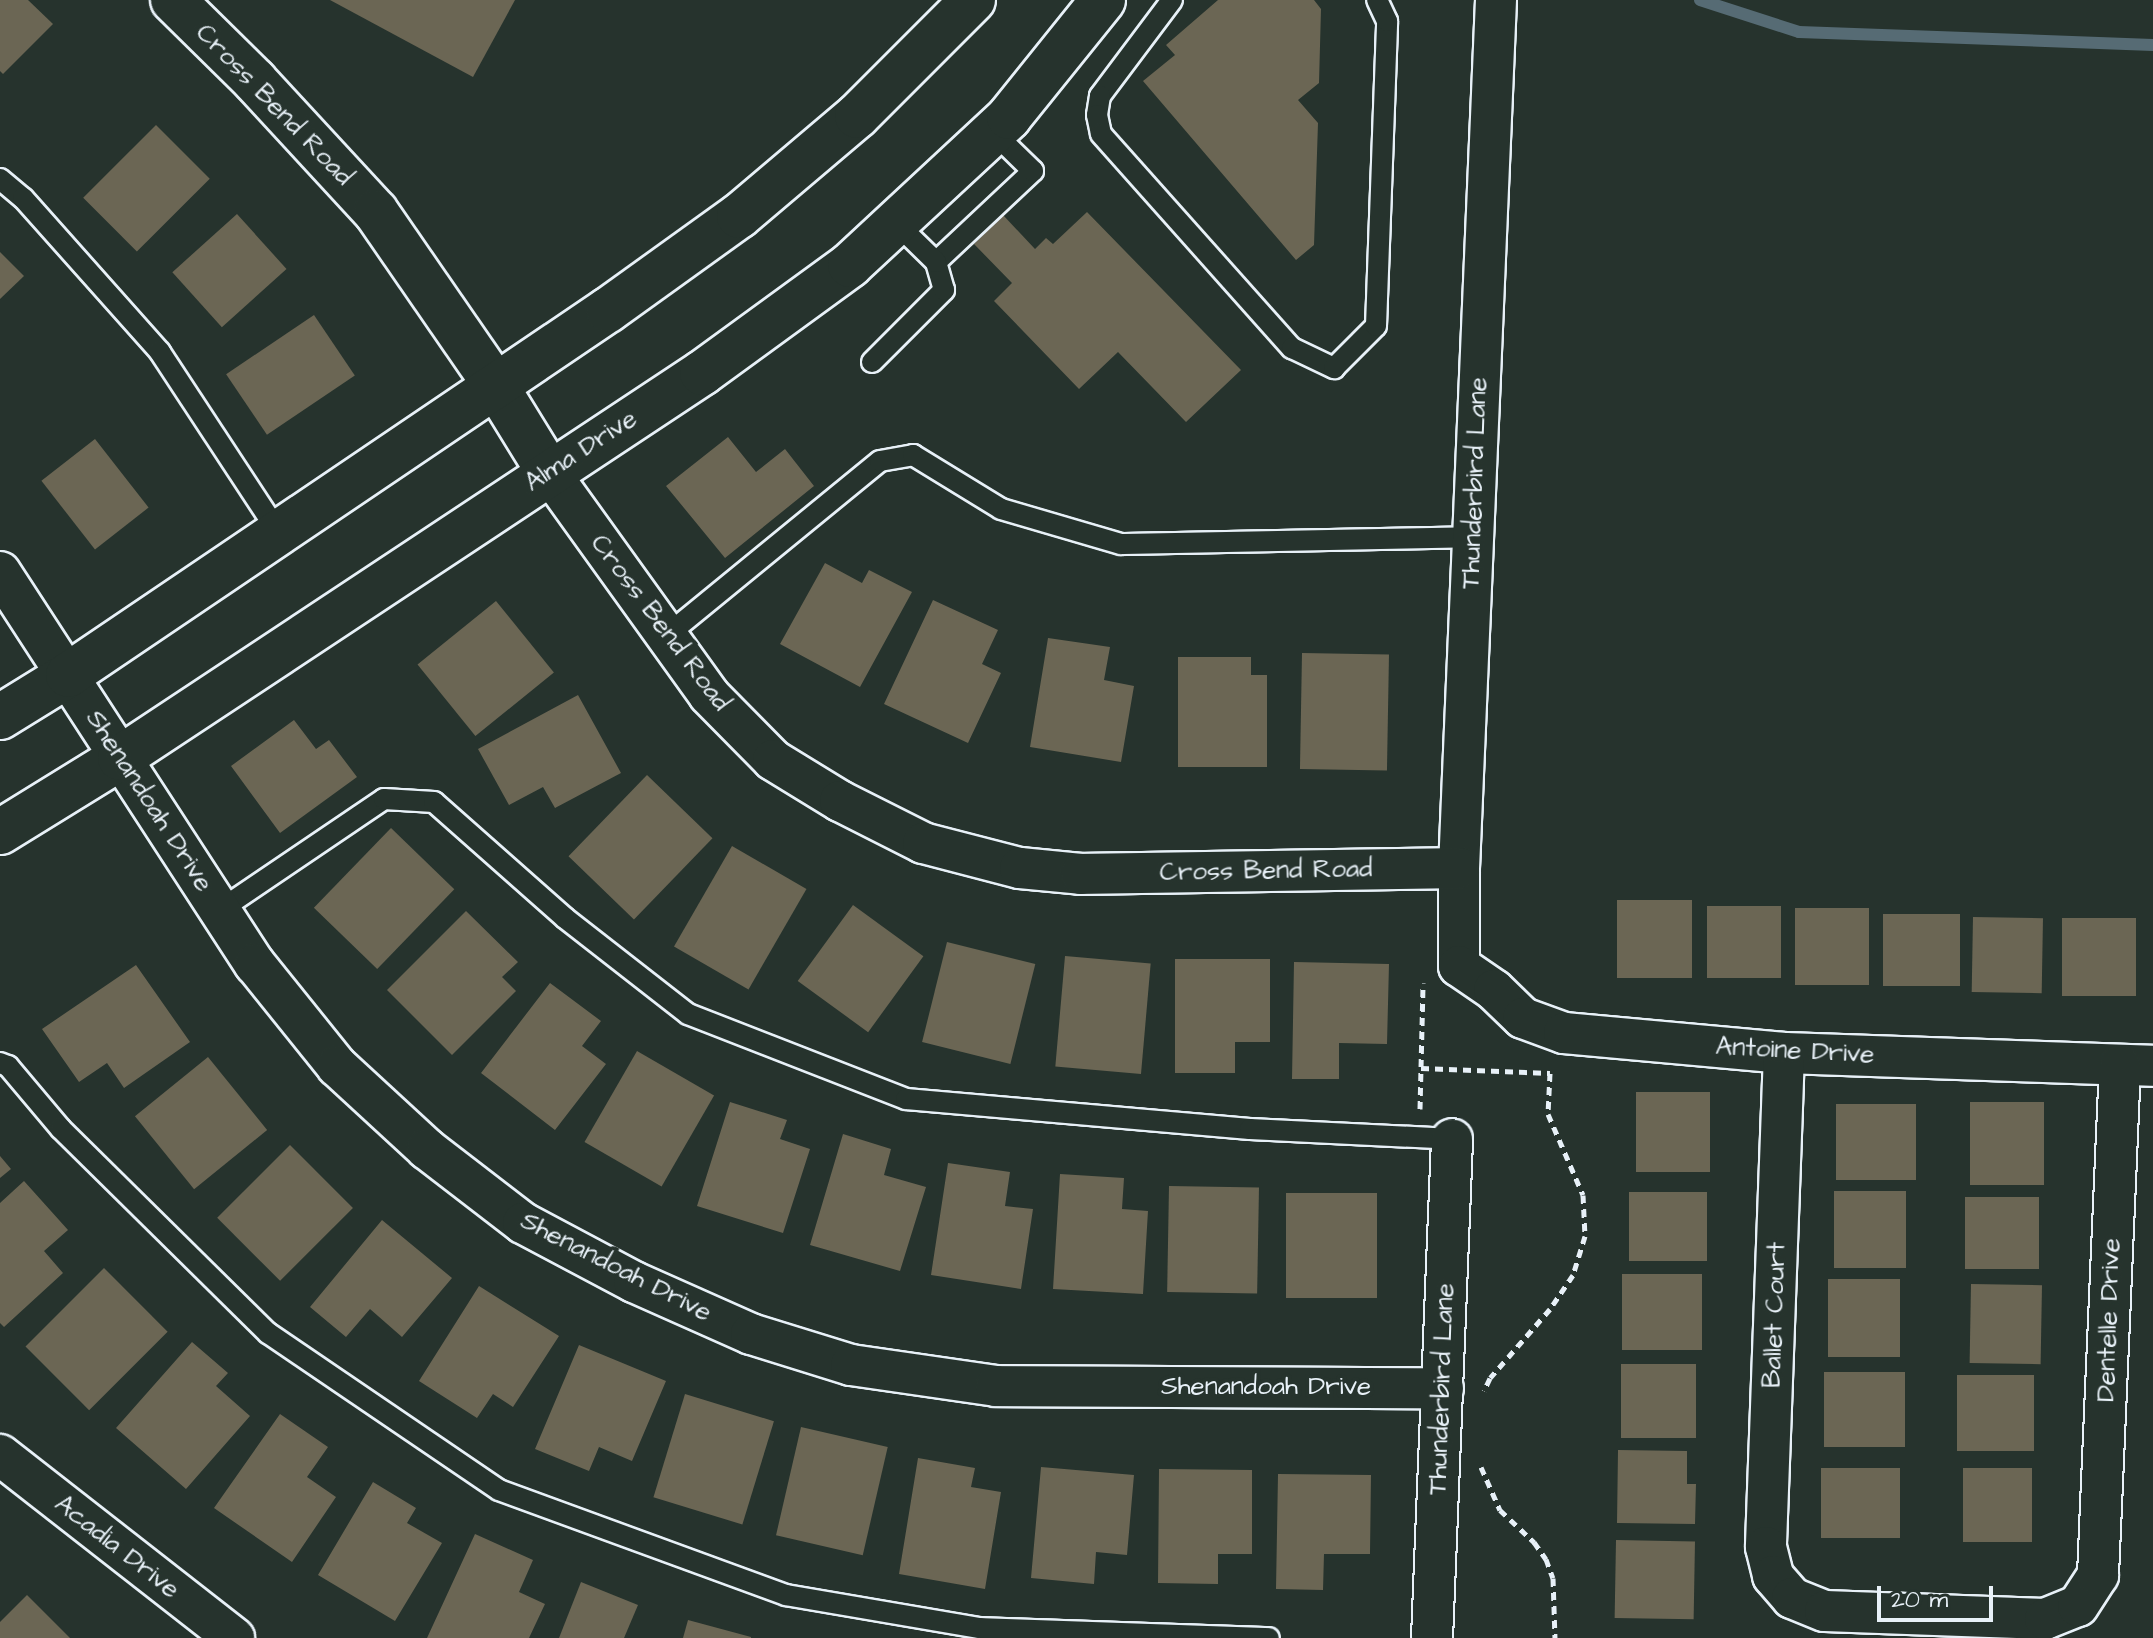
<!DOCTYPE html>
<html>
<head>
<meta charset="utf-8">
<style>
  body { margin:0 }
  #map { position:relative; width:2153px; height:1638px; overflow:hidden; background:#26332d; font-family:"Architects Daughter",sans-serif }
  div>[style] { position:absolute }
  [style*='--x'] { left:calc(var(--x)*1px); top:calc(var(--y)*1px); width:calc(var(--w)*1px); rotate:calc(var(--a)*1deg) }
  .stream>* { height:12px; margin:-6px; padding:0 6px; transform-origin:6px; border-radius:6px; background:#566b74 }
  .building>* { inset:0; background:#6b6654; transform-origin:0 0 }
  .path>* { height:5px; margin-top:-2.5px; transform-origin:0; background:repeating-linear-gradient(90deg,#e8f1f8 0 8px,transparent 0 14px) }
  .roads { filter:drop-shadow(2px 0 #e8f1f8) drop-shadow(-2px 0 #e8f1f8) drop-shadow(0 2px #e8f1f8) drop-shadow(0 -2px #e8f1f8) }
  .service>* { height:20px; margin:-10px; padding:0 10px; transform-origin:10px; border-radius:10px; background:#26332d }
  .minor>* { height:40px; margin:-20px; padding:0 20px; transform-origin:20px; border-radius:20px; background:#26332d }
  .tertiary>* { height:44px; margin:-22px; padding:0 22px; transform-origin:22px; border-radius:22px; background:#26332d }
  .secondary>* { height:44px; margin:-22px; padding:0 22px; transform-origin:22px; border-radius:22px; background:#26332d }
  span { translate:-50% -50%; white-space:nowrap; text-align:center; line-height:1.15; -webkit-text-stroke:8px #26332d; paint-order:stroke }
  .street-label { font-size:26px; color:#e8f1f8 }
  .scale { position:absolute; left:1877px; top:1586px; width:116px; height:36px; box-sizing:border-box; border:4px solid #e8f1f8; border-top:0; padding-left:10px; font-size:24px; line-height:28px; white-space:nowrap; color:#e8f1f8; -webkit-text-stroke:6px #26332d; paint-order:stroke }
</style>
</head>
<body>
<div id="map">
  <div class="stream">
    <i style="--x:1700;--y:0;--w:104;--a:17.9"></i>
    <i style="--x:1799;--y:32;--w:354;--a:2.1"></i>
  </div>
  <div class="building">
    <i style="clip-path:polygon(0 0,28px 0,53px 24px,3px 74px,0 71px)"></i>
    <i style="clip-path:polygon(330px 0,515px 0,473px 77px)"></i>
    <i style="clip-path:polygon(1218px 0,1314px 0,1321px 9px,1319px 83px,1298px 100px,1318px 123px,1314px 245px,1296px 260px,1143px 81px,1175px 55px,1166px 45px)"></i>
    <i style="left:156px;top:125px;width:76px;height:103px;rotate:45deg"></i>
    <i style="clip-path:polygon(1087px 212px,1241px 370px,1186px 422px,1118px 352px,1079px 389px,994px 301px,1012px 283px,974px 244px,1003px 215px,1035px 249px,1046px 238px,1053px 244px)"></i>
    <i style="left:237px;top:214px;width:74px;height:87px;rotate:48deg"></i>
    <i style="clip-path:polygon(0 252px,24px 276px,0 299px)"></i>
    <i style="left:314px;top:315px;width:73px;height:106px;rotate:56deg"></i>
    <i style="clip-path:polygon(728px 437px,756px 472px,785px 449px,814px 486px,725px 558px,666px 486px)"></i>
    <i style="left:95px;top:439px;width:87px;height:68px;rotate:52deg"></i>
    <i style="clip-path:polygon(825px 563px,862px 583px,869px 570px,912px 592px,860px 687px,780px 644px)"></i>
    <i style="clip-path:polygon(933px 600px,998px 630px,982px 664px,1001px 673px,968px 743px,884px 704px)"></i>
    <i style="left:496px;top:601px;width:92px;height:101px;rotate:51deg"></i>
    <i style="clip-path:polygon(1048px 638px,1110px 647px,1104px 680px,1134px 686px,1121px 762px,1030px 747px)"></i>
    <i style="left:1302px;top:653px;width:87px;height:116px;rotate:1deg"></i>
    <i style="clip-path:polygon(1178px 657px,1251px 657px,1251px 675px,1267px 675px,1267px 767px,1178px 767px)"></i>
    <i style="clip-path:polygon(578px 695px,621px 773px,555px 808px,543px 787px,509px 805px,478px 749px)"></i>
    <i style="clip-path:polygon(294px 720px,316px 749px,329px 740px,357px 777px,280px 833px,231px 766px)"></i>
    <i style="left:647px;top:775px;width:91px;height:113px;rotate:44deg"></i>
    <i style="left:391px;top:828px;width:88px;height:111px;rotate:44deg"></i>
    <i style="left:732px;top:846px;width:86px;height:116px;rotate:30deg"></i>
    <i style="left:1617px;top:900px;width:75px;height:78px"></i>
    <i style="left:853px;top:905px;width:87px;height:94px;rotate:36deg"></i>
    <i style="left:1707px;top:906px;width:74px;height:72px"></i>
    <i style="left:1795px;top:908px;width:74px;height:77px"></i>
    <i style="clip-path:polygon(466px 911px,518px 962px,502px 977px,516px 991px,452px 1055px,387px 990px)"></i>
    <i style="left:1883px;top:914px;width:77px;height:72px"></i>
    <i style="left:1973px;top:917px;width:70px;height:75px;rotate:1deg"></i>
    <i style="left:2062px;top:918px;width:74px;height:78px"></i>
    <i style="left:947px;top:942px;width:91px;height:103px;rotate:14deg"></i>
    <i style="left:1065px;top:956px;width:86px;height:111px;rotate:5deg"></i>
    <i style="clip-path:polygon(1175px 959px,1270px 959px,1270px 1042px,1235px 1042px,1235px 1073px,1175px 1073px)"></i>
    <i style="clip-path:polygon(1294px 962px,1389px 964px,1387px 1044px,1339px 1043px,1339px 1079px,1292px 1079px)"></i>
    <i style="clip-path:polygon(136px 965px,190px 1042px,124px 1088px,107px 1063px,79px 1082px,42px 1029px)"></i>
    <i style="clip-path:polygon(550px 983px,601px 1021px,582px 1046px,606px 1064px,555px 1130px,481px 1073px)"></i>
    <i style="left:637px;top:1051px;width:89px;height:105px;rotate:30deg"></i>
    <i style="left:208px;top:1057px;width:94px;height:94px;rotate:51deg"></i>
    <i style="left:1636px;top:1092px;width:74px;height:80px"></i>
    <i style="clip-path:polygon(730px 1102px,787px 1120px,780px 1139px,810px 1149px,783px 1233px,697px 1206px)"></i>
    <i style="left:1970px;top:1102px;width:74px;height:83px"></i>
    <i style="left:1836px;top:1104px;width:80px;height:76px"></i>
    <i style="clip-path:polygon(843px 1134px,891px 1149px,884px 1175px,926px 1187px,900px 1271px,810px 1245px)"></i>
    <i style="left:290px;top:1145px;width:89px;height:103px;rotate:45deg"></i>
    <i style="clip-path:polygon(0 1156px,11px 1169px,0 1178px)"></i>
    <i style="clip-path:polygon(948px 1163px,1010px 1172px,1005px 1206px,1033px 1209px,1021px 1289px,931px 1275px)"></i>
    <i style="clip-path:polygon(1060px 1174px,1124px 1178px,1122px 1209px,1148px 1211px,1143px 1294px,1053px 1289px)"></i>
    <i style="clip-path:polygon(24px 1181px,68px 1230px,44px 1251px,63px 1273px,4px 1327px,0 1323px,0 1203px)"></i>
    <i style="left:1169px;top:1186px;width:90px;height:106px;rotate:1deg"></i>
    <i style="left:1834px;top:1191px;width:72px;height:77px"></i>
    <i style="left:1629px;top:1192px;width:78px;height:69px"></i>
    <i style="left:1286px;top:1193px;width:91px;height:105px"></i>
    <i style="left:1965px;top:1197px;width:74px;height:72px"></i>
    <i style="clip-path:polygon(382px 1220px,452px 1278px,402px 1337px,370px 1309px,346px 1337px,310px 1307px)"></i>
    <i style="left:104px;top:1268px;width:90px;height:111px;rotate:45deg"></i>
    <i style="left:1622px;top:1274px;width:80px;height:76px"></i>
    <i style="left:1828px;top:1279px;width:72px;height:78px"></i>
    <i style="left:1971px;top:1284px;width:71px;height:79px;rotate:1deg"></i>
    <i style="clip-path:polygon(479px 1286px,559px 1336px,513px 1407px,493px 1394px,477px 1418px,419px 1381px)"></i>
    <i style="clip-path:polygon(192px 1342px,228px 1373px,216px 1386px,250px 1416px,186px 1489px,116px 1428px)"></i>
    <i style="clip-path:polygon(579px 1345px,666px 1381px,632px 1461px,599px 1447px,589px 1471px,535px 1449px)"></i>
    <i style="left:1621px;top:1364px;width:75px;height:74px"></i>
    <i style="left:1824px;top:1372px;width:81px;height:75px"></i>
    <i style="left:1957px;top:1375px;width:77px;height:76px"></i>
    <i style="left:685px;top:1394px;width:93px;height:108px;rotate:17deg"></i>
    <i style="clip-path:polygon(280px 1414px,328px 1447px,307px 1477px,336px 1497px,292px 1562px,214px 1508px)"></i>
    <i style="left:801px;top:1427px;width:89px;height:111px;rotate:13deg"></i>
    <i style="clip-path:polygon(1618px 1450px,1687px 1451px,1687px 1484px,1696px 1484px,1695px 1524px,1617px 1523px)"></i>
    <i style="clip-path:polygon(918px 1458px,975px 1468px,971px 1487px,1001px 1492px,985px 1589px,899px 1574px)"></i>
    <i style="clip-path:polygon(1041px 1467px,1134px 1475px,1127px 1555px,1096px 1552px,1094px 1584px,1031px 1578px)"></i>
    <i style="left:1821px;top:1468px;width:79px;height:70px"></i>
    <i style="left:1963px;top:1468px;width:69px;height:74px"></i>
    <i style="clip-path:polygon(1159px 1469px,1252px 1470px,1252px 1554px,1218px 1554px,1218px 1584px,1158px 1583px)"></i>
    <i style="clip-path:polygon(1278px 1474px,1371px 1475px,1370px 1554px,1324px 1554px,1323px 1590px,1276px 1589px)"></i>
    <i style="clip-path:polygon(373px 1482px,416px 1508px,407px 1523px,442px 1543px,395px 1621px,318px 1575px)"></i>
    <i style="clip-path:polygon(475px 1534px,533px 1560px,519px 1592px,545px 1604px,529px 1638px,427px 1638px)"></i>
    <i style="left:1616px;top:1540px;width:79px;height:78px;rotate:1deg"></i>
    <i style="clip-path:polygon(581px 1582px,638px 1605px,624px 1638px,559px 1638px)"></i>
    <i style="clip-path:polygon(27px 1595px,70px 1638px,0 1638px,0 1622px)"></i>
    <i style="clip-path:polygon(688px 1620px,751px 1637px,751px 1638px,683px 1638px)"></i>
  </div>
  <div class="path">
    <i style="--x:1421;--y:1068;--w:129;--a:2.2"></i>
    <i style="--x:1550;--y:1073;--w:41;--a:92.8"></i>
    <i style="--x:1548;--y:1114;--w:88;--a:66.6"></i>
    <i style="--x:1583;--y:1195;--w:41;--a:87.2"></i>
    <i style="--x:1585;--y:1236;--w:41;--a:107.1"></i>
    <i style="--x:1573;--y:1275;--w:41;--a:124.1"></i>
    <i style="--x:1550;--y:1309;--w:91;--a:131"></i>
    <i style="--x:1490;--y:1378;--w:14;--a:115"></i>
    <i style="--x:1420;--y:1109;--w:126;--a:-88.6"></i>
    <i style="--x:1481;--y:1467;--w:47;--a:66.2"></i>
    <i style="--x:1500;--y:1510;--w:47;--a:43.3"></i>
    <i style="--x:1534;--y:1542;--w:21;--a:55"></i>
    <i style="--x:1546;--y:1559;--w:20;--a:70"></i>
    <i style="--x:1553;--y:1578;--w:60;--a:88.1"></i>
  </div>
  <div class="roads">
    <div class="service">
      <i style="--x:1172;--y:0;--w:120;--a:126.9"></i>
      <i style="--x:1100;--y:96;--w:19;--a:99"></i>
      <i style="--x:1097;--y:115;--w:19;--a:78"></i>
      <i style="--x:1101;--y:134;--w:287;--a:48.3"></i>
      <i style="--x:1292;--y:348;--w:47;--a:25.5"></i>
      <i style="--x:1334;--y:368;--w:59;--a:-45"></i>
      <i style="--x:1376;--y:326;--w:305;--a:-87.9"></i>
      <i style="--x:1387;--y:21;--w:23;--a:-115"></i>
      <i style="--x:0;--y:179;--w:30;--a:40"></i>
      <i style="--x:23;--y:198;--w:206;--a:48.3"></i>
      <i style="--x:160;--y:352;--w:217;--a:56.7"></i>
      <i style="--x:936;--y:262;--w:133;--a:-43.2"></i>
      <i style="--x:1033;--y:171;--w:56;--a:-135.7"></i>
      <i style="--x:872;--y:362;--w:102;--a:-45"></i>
      <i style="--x:944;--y:290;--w:29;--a:-106"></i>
      <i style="--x:936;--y:262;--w:56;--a:-135.7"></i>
      <i style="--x:666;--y:636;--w:276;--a:-39.3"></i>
      <i style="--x:880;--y:461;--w:34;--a:-10"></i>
      <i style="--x:913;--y:455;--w:103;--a:31.5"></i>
      <i style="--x:1001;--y:509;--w:125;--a:16.3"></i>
      <i style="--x:1121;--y:544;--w:352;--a:-1.1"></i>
      <i style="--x:220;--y:910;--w:198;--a:-34.1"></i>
      <i style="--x:384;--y:799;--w:50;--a:3.4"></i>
      <i style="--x:434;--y:802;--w:175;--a:41.5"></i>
      <i style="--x:565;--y:918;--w:156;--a:38"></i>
      <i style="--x:688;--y:1014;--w:234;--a:21.3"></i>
      <i style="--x:906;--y:1099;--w:345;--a:5"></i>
      <i style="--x:1250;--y:1129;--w:202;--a:2.8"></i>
      <i style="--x:0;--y:1063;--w:9;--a:21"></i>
      <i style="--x:8;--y:1066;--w:82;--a:49.9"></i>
      <i style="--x:61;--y:1129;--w:291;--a:44.6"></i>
      <i style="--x:268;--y:1333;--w:279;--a:34.2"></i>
      <i style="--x:499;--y:1490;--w:306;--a:20.1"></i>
      <i style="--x:786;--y:1595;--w:197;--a:9.7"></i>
      <i style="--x:980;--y:1628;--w:289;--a:2"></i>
    </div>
    <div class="minor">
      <i style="--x:1496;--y:0;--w:869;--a:92.44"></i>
      <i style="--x:1459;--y:868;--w:98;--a:90"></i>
      <i style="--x:1459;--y:966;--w:42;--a:34.4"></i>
      <i style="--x:1494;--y:990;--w:40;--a:44"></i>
      <i style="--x:1523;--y:1018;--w:44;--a:20.1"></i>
      <i style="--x:1564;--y:1033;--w:221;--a:5.2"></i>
      <i style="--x:1784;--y:1053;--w:369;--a:2"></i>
      <i style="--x:549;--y:472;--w:274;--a:54.3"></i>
      <i style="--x:709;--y:695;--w:91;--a:45.4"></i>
      <i style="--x:773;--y:760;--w:79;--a:31.5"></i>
      <i style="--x:840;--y:801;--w:93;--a:26.8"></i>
      <i style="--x:923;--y:843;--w:100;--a:14.5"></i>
      <i style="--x:1020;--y:868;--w:61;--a:5.6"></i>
      <i style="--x:1081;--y:874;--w:378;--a:-0.9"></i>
      <i style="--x:0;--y:572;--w:468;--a:57"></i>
      <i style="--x:255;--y:964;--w:131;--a:51.2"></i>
      <i style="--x:337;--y:1066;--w:122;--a:42.7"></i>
      <i style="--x:427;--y:1149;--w:121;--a:37.6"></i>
      <i style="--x:523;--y:1223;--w:126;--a:28"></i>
      <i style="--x:634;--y:1282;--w:128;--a:24"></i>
      <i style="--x:751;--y:1334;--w:105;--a:17.2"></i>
      <i style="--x:851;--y:1365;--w:147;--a:8.2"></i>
      <i style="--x:996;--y:1386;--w:447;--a:0.3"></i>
      <i style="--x:1784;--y:1053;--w:494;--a:92.1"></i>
      <i style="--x:1766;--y:1547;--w:30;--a:76"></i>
      <i style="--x:1773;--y:1576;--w:29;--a:49"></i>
      <i style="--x:1792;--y:1598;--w:35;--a:22"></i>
      <i style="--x:1825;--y:1611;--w:220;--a:2.1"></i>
      <i style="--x:2045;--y:1619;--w:35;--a:-22"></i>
      <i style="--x:2078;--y:1606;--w:37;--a:-57"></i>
      <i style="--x:2098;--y:1575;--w:510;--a:-87.53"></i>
      <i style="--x:0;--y:1455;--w:297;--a:38"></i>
      <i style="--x:1432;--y:1638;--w:499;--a:-87.7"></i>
    </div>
    <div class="tertiary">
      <i style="--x:173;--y:0;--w:115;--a:44.6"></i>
      <i style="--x:255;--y:81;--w:178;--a:47.3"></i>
      <i style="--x:376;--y:212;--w:211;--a:55.4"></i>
      <i style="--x:496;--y:386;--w:101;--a:58.4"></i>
    </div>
    <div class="secondary">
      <i style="--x:0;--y:717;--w:80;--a:-31.7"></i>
      <i style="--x:68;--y:675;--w:652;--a:-34.06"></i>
      <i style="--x:608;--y:310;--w:161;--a:-35.7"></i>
      <i style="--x:739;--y:216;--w:155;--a:-40.3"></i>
      <i style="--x:857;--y:116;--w:164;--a:-45"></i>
      <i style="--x:0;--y:832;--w:141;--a:-31.7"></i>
      <i style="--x:120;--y:758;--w:698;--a:-33.49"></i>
      <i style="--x:702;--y:373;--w:183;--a:-36.1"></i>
      <i style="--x:850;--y:265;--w:217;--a:-42.9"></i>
      <i style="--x:1009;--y:117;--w:150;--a:-51.2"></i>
    </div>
  </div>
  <div class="street-label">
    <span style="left:274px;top:105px;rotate:46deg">Cross Bend Road</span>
    <span style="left:581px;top:451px;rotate:-33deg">Alma Drive</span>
    <span style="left:1475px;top:483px;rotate:-88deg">Thunderbird Lane</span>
    <span style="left:660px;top:623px;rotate:53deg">Cross Bend Road</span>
    <span style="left:149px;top:801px;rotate:57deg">Shenandoah Drive</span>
    <span style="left:1266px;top:871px;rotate:-1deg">Cross Bend Road</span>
    <span style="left:1795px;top:1051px;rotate:3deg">Antoine Drive</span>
    <span style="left:616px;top:1267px;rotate:27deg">Shenandoah Drive</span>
    <span style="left:1775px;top:1315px;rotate:-88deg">Ballet Court</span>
    <span style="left:2109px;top:1320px;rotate:-88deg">Dentelle Drive</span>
    <span style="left:1266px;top:1387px">Shenandoah Drive</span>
    <span style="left:1442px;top:1389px;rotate:-88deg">Thunderbird Lane</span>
    <span style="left:117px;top:1547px;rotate:38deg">Acadia Drive</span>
  </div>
  <div class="scale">20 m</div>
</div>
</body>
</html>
